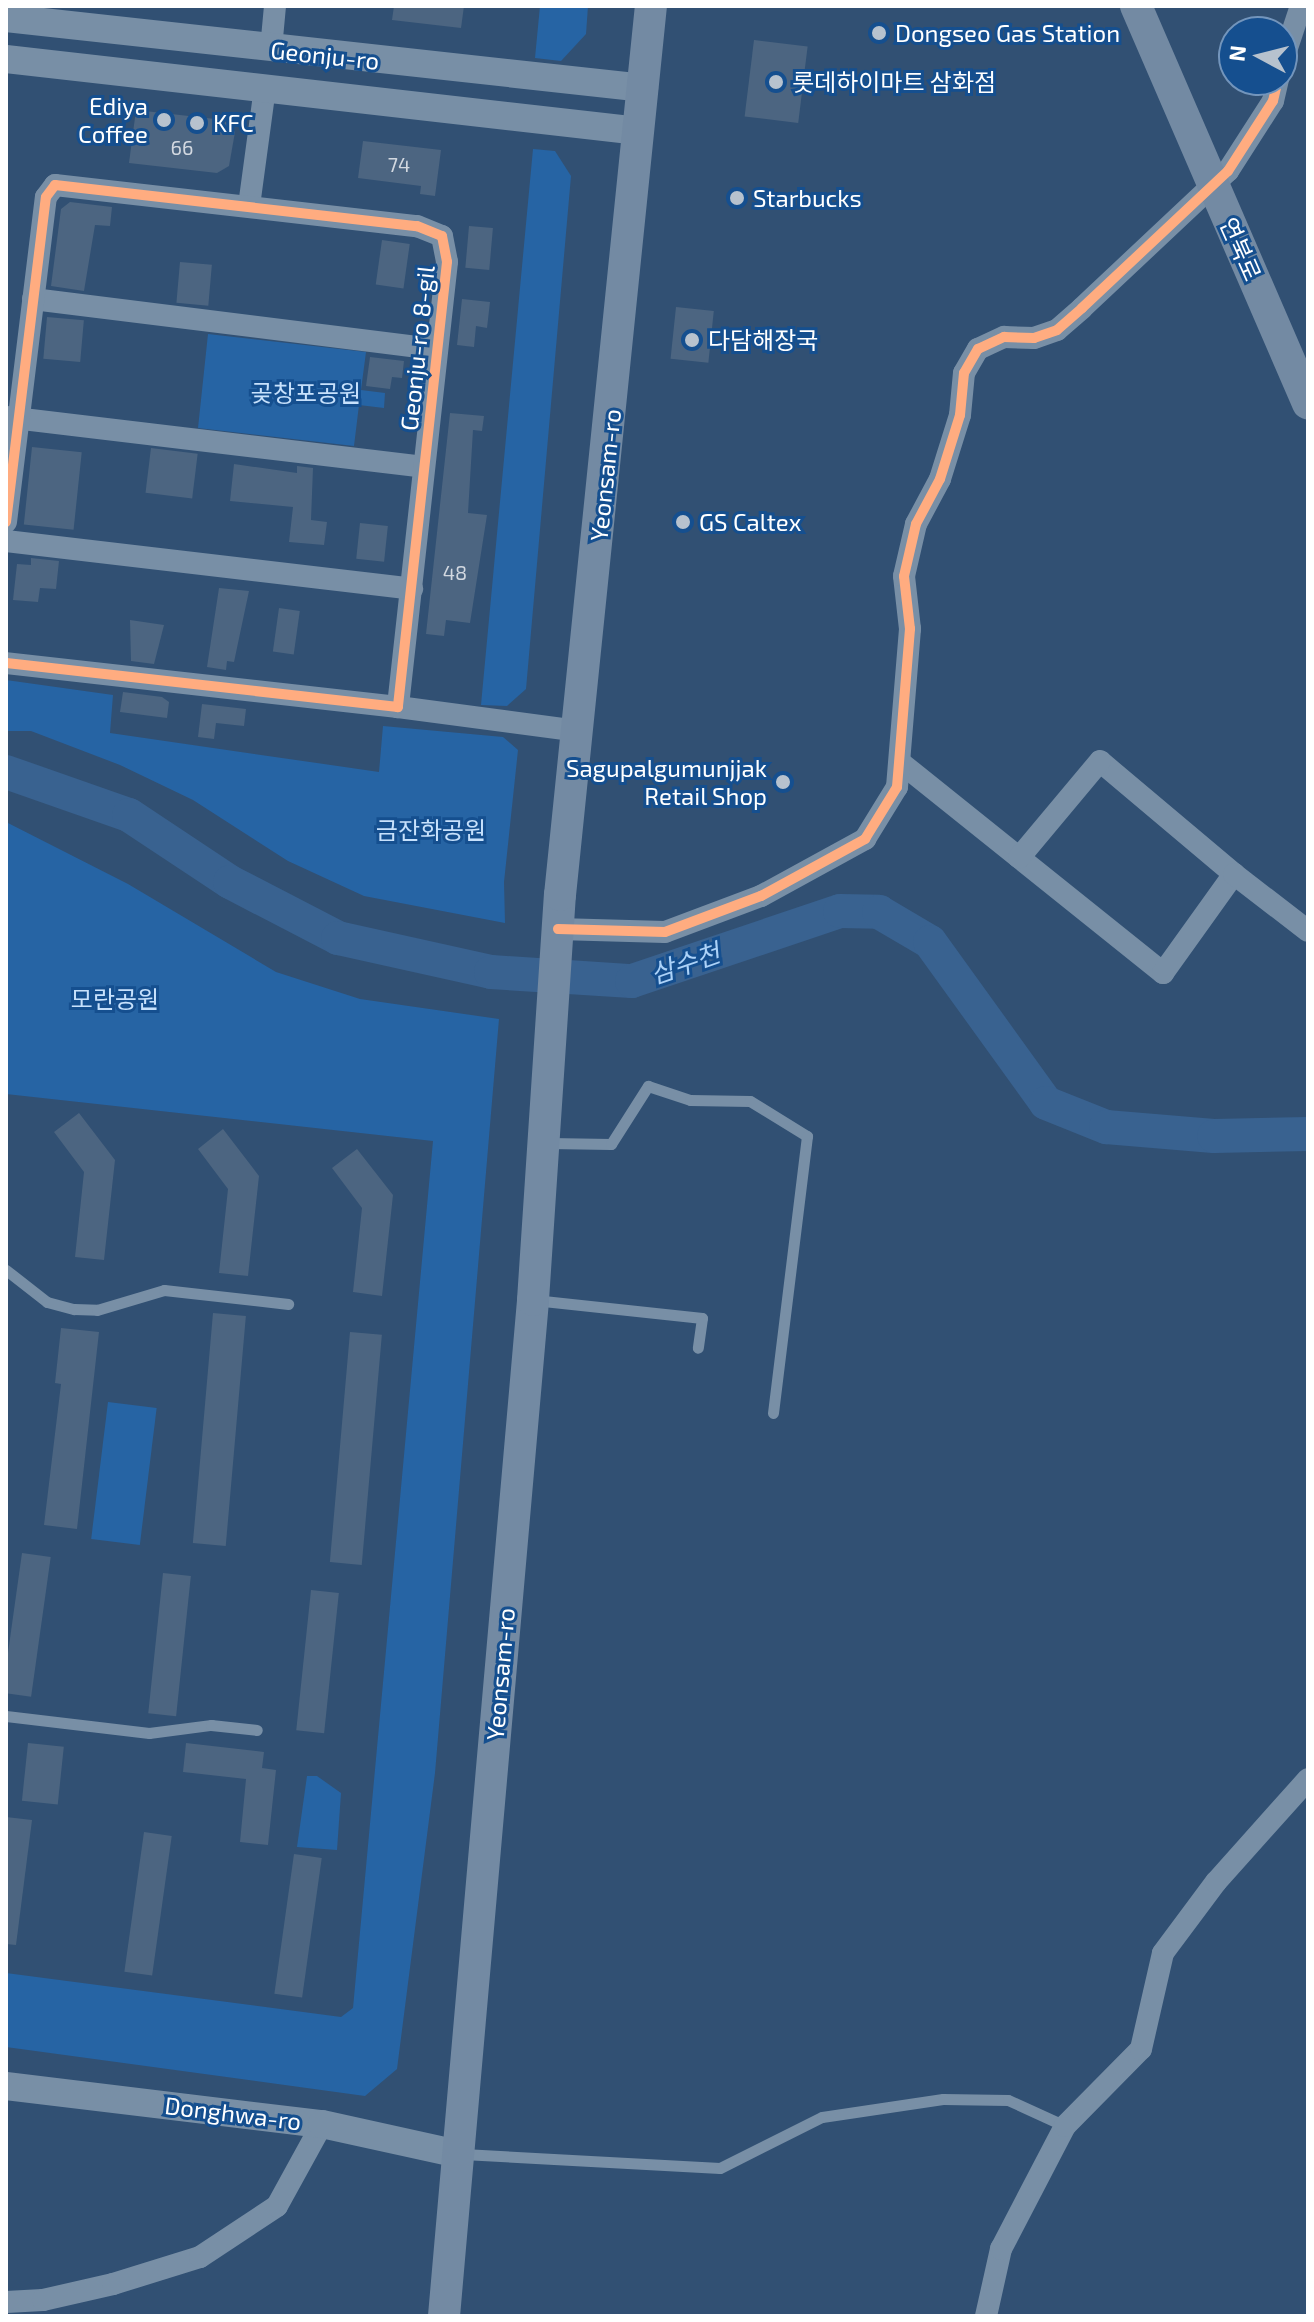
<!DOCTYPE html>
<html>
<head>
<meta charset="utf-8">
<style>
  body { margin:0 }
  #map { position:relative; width:1314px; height:2322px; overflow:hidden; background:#315073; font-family:"Exo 2","Noto Sans KR",sans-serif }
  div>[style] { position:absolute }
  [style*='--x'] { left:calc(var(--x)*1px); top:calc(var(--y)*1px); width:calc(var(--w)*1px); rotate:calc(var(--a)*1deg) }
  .green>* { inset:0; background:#2664a4; transform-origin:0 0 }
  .river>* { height:34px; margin:-17px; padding:0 17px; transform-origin:17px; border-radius:17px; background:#396290 }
  .building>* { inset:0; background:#4c6581; transform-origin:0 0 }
  .service>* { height:11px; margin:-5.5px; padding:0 5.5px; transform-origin:5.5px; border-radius:5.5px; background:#788fa6 }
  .minor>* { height:22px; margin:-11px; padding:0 11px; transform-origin:11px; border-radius:11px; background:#788fa6 }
  .tertiary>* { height:28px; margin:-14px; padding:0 14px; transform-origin:14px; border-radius:14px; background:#788fa6 }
  .secondary>* { height:32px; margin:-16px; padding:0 16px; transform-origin:16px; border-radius:16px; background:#738aa3 }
  .cycleway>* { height:10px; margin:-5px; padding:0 5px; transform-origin:5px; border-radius:5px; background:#ffac80 }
  .dots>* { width:22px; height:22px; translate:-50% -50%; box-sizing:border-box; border:4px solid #154f8f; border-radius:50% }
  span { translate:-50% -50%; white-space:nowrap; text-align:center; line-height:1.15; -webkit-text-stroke:6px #154f8f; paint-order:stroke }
  .number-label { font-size:20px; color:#d2d8e0 }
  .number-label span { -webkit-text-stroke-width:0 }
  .poi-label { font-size:24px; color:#fff }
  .left { translate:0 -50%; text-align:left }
  .right { translate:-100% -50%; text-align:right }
  .street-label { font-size:24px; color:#fff }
  .park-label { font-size:24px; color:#c7e1fc }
  .water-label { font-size:26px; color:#acd2f8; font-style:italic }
  .frame { position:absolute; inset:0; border:8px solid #fff; pointer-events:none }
  .north { position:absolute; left:1218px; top:16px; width:80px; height:80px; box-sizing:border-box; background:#154f8f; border:2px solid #7395bc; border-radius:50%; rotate:277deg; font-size:22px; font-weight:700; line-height:32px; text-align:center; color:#fff }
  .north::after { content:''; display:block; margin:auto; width:28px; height:36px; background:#b7c2ce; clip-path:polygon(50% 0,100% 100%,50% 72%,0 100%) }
</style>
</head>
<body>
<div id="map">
  <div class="green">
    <i style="clip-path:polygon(540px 6px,588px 6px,586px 34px,561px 61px,535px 58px)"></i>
    <i style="clip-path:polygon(533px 149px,555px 151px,571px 176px,526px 689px,507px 706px,481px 705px)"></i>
    <i style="clip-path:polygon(208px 334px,366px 352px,361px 390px,385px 393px,384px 408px,359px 405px,354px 446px,198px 428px)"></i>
    <i style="clip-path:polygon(6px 680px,113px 695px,110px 733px,379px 772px,383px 726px,503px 737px,518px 750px,504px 882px,505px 923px,364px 896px,288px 861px,193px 800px,120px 765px,31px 731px,6px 731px)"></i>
    <i style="clip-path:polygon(6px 822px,128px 884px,276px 972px,360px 999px,499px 1019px,435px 1773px,397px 2069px,365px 2096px,6px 2047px,6px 1973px,341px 2017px,353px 2008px,433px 1141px,6px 1094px)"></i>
    <i style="left:108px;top:1402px;width:49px;height:138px;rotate:7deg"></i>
    <i style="clip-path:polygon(307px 1776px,317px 1776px,341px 1793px,337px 1850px,297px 1847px)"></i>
  </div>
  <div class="river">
    <i style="--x:6;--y:772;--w:130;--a:19.3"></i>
    <i style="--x:129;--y:815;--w:121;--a:33.6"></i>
    <i style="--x:230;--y:882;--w:122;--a:27.4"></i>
    <i style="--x:338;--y:938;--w:157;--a:12.5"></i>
    <i style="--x:491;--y:972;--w:141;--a:3.7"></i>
    <i style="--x:632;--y:981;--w:219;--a:-18.6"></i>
    <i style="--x:840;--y:911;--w:39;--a:1"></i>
    <i style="--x:879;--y:912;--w:59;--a:30.5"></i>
    <i style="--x:930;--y:942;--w:198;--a:54.2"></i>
    <i style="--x:1046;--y:1103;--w:65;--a:21.8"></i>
    <i style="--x:1106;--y:1127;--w:108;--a:4.8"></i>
    <i style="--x:1214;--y:1136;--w:94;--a:-1.2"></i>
  </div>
  <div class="building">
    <i style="clip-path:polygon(394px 6px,464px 6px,461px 28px,392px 20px)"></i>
    <i style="left:754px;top:40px;width:54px;height:77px;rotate:7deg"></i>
    <i style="clip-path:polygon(136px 110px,224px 120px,235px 132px,229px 166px,217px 173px,129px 163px)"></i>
    <i style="clip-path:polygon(363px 141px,441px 150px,435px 196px,420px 194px,421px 186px,358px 178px)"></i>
    <i style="clip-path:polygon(70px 202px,112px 207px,110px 226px,95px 225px,84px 291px,51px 286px,61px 209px)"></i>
    <i style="left:469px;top:226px;width:24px;height:42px;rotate:5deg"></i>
    <i style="left:382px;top:240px;width:28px;height:45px;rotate:8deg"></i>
    <i style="left:180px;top:262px;width:32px;height:41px;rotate:5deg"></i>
    <i style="clip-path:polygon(462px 299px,490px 302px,487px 328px,476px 326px,474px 347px,457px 345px)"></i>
    <i style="left:676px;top:307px;width:38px;height:52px;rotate:6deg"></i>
    <i style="left:47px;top:317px;width:37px;height:42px;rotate:5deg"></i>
    <i style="clip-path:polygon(370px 357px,404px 361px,402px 378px,392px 377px,390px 389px,366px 386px)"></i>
    <i style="clip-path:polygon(450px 413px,484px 416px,482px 431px,473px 430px,468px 513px,487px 515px,470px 623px,446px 620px,444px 636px,426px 634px)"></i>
    <i style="left:32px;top:447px;width:50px;height:78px;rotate:6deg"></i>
    <i style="left:151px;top:448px;width:47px;height:45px;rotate:7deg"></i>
    <i style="clip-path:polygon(234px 464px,297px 473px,297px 466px,313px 468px,311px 520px,327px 522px,324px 545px,289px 542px,293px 507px,230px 501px)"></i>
    <i style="left:360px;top:523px;width:28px;height:36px;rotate:6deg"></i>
    <i style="clip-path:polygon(31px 558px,59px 561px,56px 589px,40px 588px,38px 602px,13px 600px,17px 564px,31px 565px)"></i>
    <i style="clip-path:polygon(219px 588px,249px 591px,234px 662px,227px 661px,226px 670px,207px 667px)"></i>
    <i style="left:279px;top:608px;width:21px;height:44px;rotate:8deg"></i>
    <i style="clip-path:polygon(130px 620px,164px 625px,154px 664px,131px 661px)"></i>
    <i style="clip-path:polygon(123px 692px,162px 697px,169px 702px,167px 718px,120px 712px)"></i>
    <i style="clip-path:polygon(202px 704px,246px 709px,244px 726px,216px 723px,214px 739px,198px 737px)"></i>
    <i style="clip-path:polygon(79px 1113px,115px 1160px,104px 1260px,75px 1257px,84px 1172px,54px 1132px)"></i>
    <i style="clip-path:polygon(223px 1129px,259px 1176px,248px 1276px,219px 1273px,228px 1189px,198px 1149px)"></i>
    <i style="clip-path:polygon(357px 1149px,393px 1195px,382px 1296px,353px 1292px,362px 1208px,332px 1168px)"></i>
    <i style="left:213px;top:1313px;width:33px;height:231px;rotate:5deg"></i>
    <i style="clip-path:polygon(61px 1328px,99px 1332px,77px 1529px,44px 1525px,61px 1384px,55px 1383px)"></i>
    <i style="left:350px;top:1332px;width:32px;height:231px;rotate:5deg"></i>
    <i style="left:22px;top:1553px;width:29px;height:141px;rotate:8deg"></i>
    <i style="left:163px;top:1573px;width:28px;height:141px;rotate:6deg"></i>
    <i style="left:311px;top:1590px;width:28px;height:141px;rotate:6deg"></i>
    <i style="left:28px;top:1743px;width:36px;height:58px;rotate:6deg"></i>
    <i style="clip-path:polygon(186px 1743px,264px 1752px,262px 1768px,276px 1770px,268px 1845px,240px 1842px,246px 1779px,183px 1772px)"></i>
    <i style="clip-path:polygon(6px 1817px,32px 1820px,16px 1945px,6px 1944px)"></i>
    <i style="left:144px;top:1832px;width:28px;height:141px;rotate:8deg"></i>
    <i style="left:294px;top:1854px;width:28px;height:141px;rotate:8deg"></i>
  </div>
  <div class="service">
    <i style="--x:548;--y:1143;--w:63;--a:0.9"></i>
    <i style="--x:611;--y:1144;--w:69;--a:-57.5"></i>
    <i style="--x:648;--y:1086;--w:44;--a:18.4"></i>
    <i style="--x:690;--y:1100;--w:60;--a:1"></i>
    <i style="--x:750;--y:1101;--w:67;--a:31.6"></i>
    <i style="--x:807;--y:1136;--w:279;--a:97"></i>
    <i style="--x:6;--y:1270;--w:52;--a:38"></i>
    <i style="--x:47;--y:1302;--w:28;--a:15"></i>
    <i style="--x:74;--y:1309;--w:23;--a:2"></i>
    <i style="--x:97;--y:1310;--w:70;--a:-16.6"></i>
    <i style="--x:164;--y:1290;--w:125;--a:6.4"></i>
    <i style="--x:534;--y:1300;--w:169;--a:6.1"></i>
    <i style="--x:702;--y:1318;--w:30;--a:98"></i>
    <i style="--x:6;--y:1716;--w:144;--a:6.8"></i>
    <i style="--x:149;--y:1733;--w:63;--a:-7.4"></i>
    <i style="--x:211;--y:1725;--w:46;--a:6.2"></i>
    <i style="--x:463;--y:2154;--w:257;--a:3.1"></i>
    <i style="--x:720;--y:2168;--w:114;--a:-26.6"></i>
    <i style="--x:822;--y:2117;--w:122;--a:-8.5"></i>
    <i style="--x:943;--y:2099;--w:65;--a:0.9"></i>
    <i style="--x:1008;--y:2100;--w:63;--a:24.5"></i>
  </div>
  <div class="minor">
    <i style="--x:271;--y:49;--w:43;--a:-84.7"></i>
    <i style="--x:1282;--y:63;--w:60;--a:-71.6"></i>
    <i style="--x:249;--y:206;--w:119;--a:-82.3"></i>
    <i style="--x:33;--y:299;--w:407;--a:7.1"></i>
    <i style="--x:6;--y:417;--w:421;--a:6.8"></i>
    <i style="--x:6;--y:522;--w:327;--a:-83"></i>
    <i style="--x:46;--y:197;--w:15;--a:-53"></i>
    <i style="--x:55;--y:185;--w:364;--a:6.5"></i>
    <i style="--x:417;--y:226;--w:27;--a:22"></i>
    <i style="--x:442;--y:236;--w:26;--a:79"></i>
    <i style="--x:447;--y:262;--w:448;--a:96.3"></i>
    <i style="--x:398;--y:707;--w:394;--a:-173.6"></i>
    <i style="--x:6;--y:541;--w:409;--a:6.7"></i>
    <i style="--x:398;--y:707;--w:183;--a:7.6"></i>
    <i style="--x:901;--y:763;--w:336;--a:38.7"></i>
    <i style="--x:1163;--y:973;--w:122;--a:-54.4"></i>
    <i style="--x:1234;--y:874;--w:175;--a:-139.9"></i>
    <i style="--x:1100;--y:761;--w:126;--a:129.9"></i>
    <i style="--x:1234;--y:874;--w:93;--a:37.6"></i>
    <i style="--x:558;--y:929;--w:107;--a:1.6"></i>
    <i style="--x:665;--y:932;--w:103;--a:-20.6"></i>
    <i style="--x:761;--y:896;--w:119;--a:-28.7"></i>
    <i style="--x:865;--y:839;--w:61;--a:-58.4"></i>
    <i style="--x:897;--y:787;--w:159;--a:-85.3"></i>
    <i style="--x:910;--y:629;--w:53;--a:-96.5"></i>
    <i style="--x:904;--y:576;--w:53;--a:-77"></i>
    <i style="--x:916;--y:524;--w:51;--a:-61.9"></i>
    <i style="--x:940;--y:479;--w:67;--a:-72.6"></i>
    <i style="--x:960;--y:415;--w:42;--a:-84.6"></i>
    <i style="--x:964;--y:373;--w:28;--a:-60"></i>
    <i style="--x:978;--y:349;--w:29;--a:-25"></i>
    <i style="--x:1004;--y:337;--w:30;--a:2"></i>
    <i style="--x:1034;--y:338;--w:24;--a:-19"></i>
    <i style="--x:1057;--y:330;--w:33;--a:-41"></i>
    <i style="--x:1082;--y:308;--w:200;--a:-43.2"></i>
    <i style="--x:1228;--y:171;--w:83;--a:-57.3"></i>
    <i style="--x:1273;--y:101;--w:22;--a:-77"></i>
    <i style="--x:6;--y:2302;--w:37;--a:-3"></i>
    <i style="--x:43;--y:2300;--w:72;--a:-12.9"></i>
    <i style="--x:113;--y:2284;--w:91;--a:-17.2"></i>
    <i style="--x:200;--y:2257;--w:92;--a:-33.5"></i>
    <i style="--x:277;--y:2206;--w:94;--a:-61.2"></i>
    <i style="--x:986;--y:2316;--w:69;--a:-77.4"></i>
    <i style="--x:1001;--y:2249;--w:139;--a:-62.5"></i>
    <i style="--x:1065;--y:2126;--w:108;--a:-45.4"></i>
    <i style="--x:1141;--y:2049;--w:98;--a:-77.1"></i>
    <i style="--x:1163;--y:1953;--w:89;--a:-53.3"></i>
    <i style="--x:1216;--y:1882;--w:138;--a:-48.2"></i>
  </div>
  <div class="tertiary">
    <i style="--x:6;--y:18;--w:642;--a:6.26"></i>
    <i style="--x:6;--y:59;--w:637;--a:6.49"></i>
    <i style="--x:6;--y:2086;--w:318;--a:6.9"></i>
    <i style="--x:322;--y:2124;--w:139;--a:12.4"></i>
  </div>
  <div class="secondary">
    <i style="--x:1136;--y:6;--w:433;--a:66.6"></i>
    <i style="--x:444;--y:2316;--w:1020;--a:-84.99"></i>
    <i style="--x:533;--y:1300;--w:406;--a:-86.2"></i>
    <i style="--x:560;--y:895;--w:894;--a:-84.16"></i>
  </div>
  <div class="cycleway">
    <i style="--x:6;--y:522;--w:327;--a:-83"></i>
    <i style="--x:46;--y:197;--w:15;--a:-53"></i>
    <i style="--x:55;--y:185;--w:364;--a:6.5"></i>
    <i style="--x:417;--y:226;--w:27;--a:22"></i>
    <i style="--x:442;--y:236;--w:26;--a:79"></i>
    <i style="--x:447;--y:262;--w:448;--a:96.3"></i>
    <i style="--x:398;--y:707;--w:394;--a:-173.6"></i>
    <i style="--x:558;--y:929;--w:107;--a:1.6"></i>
    <i style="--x:665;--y:932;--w:103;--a:-20.6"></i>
    <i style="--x:761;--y:896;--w:119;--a:-28.7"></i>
    <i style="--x:865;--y:839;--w:61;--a:-58.4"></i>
    <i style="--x:897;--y:787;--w:159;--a:-85.3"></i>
    <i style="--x:910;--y:629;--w:53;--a:-96.5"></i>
    <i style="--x:904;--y:576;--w:53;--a:-77"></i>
    <i style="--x:916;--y:524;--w:51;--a:-61.9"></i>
    <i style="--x:940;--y:479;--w:67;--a:-72.6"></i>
    <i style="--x:960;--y:415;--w:42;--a:-84.6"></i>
    <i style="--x:964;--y:373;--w:28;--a:-60"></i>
    <i style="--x:978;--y:349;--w:29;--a:-25"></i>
    <i style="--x:1004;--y:337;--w:30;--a:2"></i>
    <i style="--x:1034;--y:338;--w:24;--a:-19"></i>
    <i style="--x:1057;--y:330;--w:33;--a:-41"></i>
    <i style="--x:1082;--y:308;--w:200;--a:-43.2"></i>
    <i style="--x:1228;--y:171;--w:83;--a:-57.3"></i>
    <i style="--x:1273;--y:101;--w:22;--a:-77"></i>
  </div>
  <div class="dots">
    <i style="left:879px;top:33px;background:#b7c2ce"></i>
    <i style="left:776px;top:82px;background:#b7c2ce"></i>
    <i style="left:164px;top:120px;background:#b7c2ce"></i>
    <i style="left:197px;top:123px;background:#b7c2ce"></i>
    <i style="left:737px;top:198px;background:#b7c2ce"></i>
    <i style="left:692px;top:340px;background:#b7c2ce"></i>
    <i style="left:683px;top:522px;background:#b7c2ce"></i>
    <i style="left:783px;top:782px;background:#b7c2ce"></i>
  </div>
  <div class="number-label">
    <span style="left:182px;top:147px">66</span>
    <span style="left:399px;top:164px">74</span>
    <span style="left:455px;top:572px">48</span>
  </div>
  <div class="poi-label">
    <span class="left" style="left:895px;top:33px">Dongseo Gas Station</span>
    <span class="left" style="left:792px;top:82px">롯데하이마트 삼화점</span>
    <span class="right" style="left:148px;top:120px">Ediya<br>Coffee</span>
    <span class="left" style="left:213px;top:123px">KFC</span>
    <span class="left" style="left:753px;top:198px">Starbucks</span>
    <span class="left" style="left:708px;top:340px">다담해장국</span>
    <span class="left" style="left:699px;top:522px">GS Caltex</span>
    <span class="right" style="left:767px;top:782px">Sagupalgumunjjak<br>Retail Shop</span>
  </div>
  <div class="street-label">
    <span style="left:325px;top:55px;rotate:6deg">Geonju-ro</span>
    <span style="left:1241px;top:249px;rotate:66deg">연북로</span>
    <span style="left:417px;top:348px;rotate:-84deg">Geonju-ro 8-gil</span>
    <span style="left:605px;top:475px;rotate:-84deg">Yeonsam-ro</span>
    <span style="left:500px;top:1674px;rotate:-85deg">Yeonsam-ro</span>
    <span style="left:233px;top:2113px;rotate:7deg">Donghwa-ro</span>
  </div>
  <div class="park-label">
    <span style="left:306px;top:393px">곶창포공원</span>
    <span style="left:431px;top:830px">금잔화공원</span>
    <span style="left:115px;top:999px">모란공원</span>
  </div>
  <div class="water-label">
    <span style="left:685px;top:963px;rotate:-19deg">삼수천</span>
  </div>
  <div class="frame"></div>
  <div class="north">N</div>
</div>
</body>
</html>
